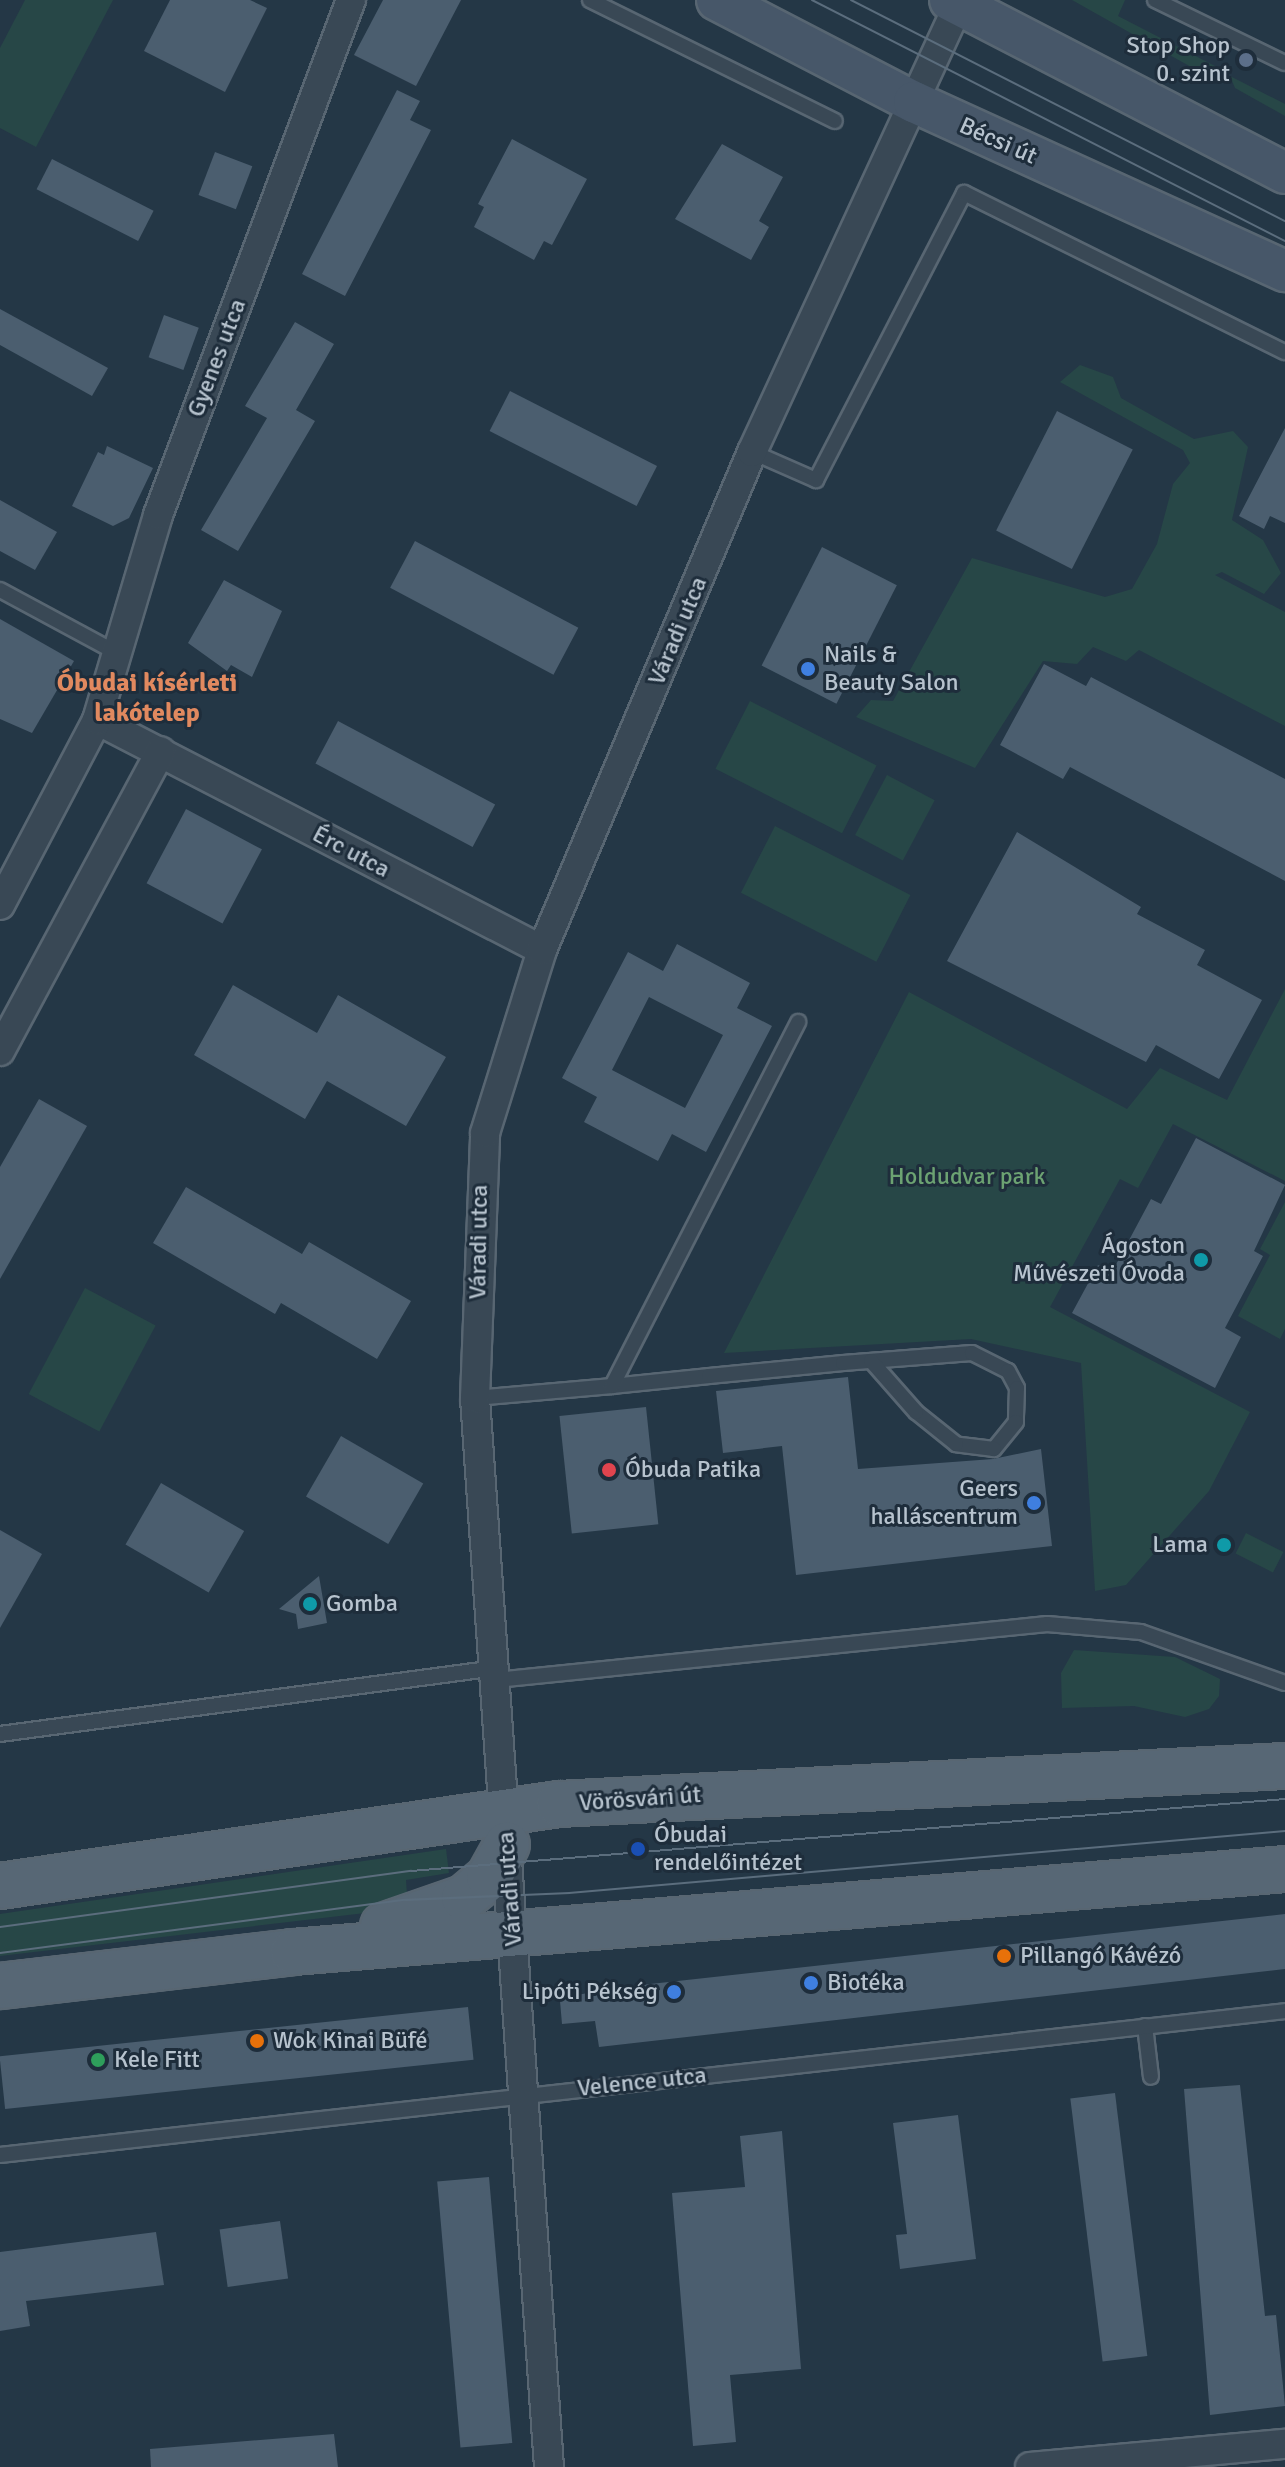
<!DOCTYPE html>
<html>
<head>
<meta charset="utf-8">
<style>
  body { margin:0 }
  #map { position:relative; width:1285px; height:2467px; overflow:hidden; background:#243746; font-family:Signika,sans-serif }
  div>[style] { position:absolute }
  [style*='--x'] { left:calc(var(--x)*1px); top:calc(var(--y)*1px); width:calc(var(--w)*1px); rotate:calc(var(--a)*1deg) }
  .green>* { inset:0; background:#274747; transform-origin:0 0 }
  .building>* { inset:0; background:#4b5e6f; transform-origin:0 0 }
  .roads { filter:drop-shadow(2px 0 #586672) drop-shadow(-2px 0 #586672) drop-shadow(0 2px #586672) drop-shadow(0 -2px #586672) }
  .lane>* { height:14px; margin:-7px; padding:0 7px; transform-origin:7px; border-radius:7px; background:#394855 }
  .street>* { height:28px; margin:-14px; padding:0 14px; transform-origin:14px; border-radius:14px; background:#394855 }
  .secondary>* { height:40px; margin:-20px; padding:0 20px; transform-origin:20px; border-radius:20px; background:#475769 }
  .primary>* { height:44px; margin:-22px; padding:0 22px; transform-origin:22px; border-radius:22px; background:#576775 }
  .tram>* { height:2px; margin:-1px; padding:0 1px; transform-origin:1px; border-radius:1px; background:#5b6d7d }
  .dots>* { width:22px; height:22px; translate:-50% -50%; box-sizing:border-box; border:4px solid #1e2d3b; border-radius:50% }
  span { translate:-50% -50%; white-space:nowrap; text-align:center; line-height:1.15; -webkit-text-stroke:6px #1e2d3b; paint-order:stroke }
  .poi-label { font-size:24px; color:#b7c3ce }
  .right { translate:-100% -50%; text-align:right }
  .left { translate:0 -50%; text-align:left }
  .street-label { font-size:24px; color:#b7c3ce }
  .park-label { font-size:24px; color:#6ca272 }
  .neighbourhood-label { font-size:26px; color:#e1895f; font-weight:700 }
</style>
</head>
<body>
<div id="map">
  <div class="green">
    <i style="clip-path:polygon(25px 0,113px 0,36px 147px,0 128px,0 48px)"></i>
    <i style="clip-path:polygon(1072px 0,1125px 0,1118px 16px,1215px 66px,1207px 76px)"></i>
    <i style="clip-path:polygon(1230px 76px,1285px 104px,1285px 116px,1235px 88px)"></i>
    <i style="clip-path:polygon(1080px 365px,1113px 377px,1121px 398px,1194px 439px,1233px 431px,1248px 447px,1232px 520px,1263px 540px,1281px 573px,1264px 594px,1222px 572px,1215px 575px,1285px 612px,1285px 726px,1139px 650px,1126px 661px,1093px 647px,1077px 664px,1043px 661px,975px 768px,856px 717px,871px 700px,893px 701px,972px 558px,1105px 597px,1132px 589px,1157px 544px,1173px 484px,1190px 463px,1183px 450px,1060px 382px)"></i>
    <i style="left:750px;top:701px;width:142px;height:76px;rotate:27deg"></i>
    <i style="left:887px;top:775px;width:54px;height:68px;rotate:28deg"></i>
    <i style="left:775px;top:826px;width:152px;height:75px;rotate:27deg"></i>
    <i style="clip-path:polygon(1285px 989px,1285px 1181px,1173px 1124px,1138px 1188px,1120px 1179px,1050px 1307px,1250px 1412px,1209px 1491px,1126px 1585px,1095px 1591px,1081px 1363px,971px 1339px,724px 1353px,909px 992px,1127px 1109px,1160px 1068px,1227px 1100px)"></i>
    <i style="clip-path:polygon(1285px 1202px,1285px 1329px,1280px 1339px,1238px 1316px,1270px 1255px,1260px 1249px)"></i>
    <i style="left:85px;top:1288px;width:80px;height:120px;rotate:28deg"></i>
    <i style="left:1246px;top:1533px;width:42px;height:23px;rotate:27deg"></i>
    <i style="clip-path:polygon(1074px 1650px,1175px 1657px,1220px 1679px,1219px 1696px,1209px 1709px,1185px 1717px,1134px 1706px,1062px 1708px,1061px 1673px)"></i>
    <i style="clip-path:polygon(446px 1849px,449px 1873px,406px 1880px,408px 1908px,0 1956px,0 1914px)"></i>
  </div>
  <div class="building">
    <i style="clip-path:polygon(170px 0,250px 0,267px 8px,225px 92px,144px 51px)"></i>
    <i style="clip-path:polygon(383px 0,461px 0,416px 86px,354px 55px)"></i>
    <i style="clip-path:polygon(397px 90px,420px 101px,410px 120px,431px 130px,345px 296px,302px 274px)"></i>
    <i style="clip-path:polygon(512px 139px,587px 179px,552px 245px,544px 241px,534px 260px,474px 227px,484px 207px,478px 204px)"></i>
    <i style="clip-path:polygon(722px 144px,783px 177px,759px 221px,769px 227px,751px 260px,675px 219px)"></i>
    <i style="left:215px;top:152px;width:40px;height:46px;rotate:21deg"></i>
    <i style="left:52px;top:159px;width:114px;height:34px;rotate:27deg"></i>
    <i style="clip-path:polygon(0 309px,108px 368px,92px 396px,0 345px)"></i>
    <i style="left:164px;top:315px;width:37px;height:45px;rotate:20deg"></i>
    <i style="clip-path:polygon(295px 322px,334px 344px,296px 410px,315px 421px,238px 551px,201px 530px,267px 418px,245px 406px)"></i>
    <i style="left:510px;top:391px;width:165px;height:45px;rotate:27deg"></i>
    <i style="left:1057px;top:411px;width:85px;height:134px;rotate:27deg"></i>
    <i style="clip-path:polygon(1285px 428px,1285px 523px,1270px 516px,1264px 529px,1239px 516px)"></i>
    <i style="clip-path:polygon(107px 446px,153px 468px,129px 518px,113px 526px,72px 506px,98px 452px,104px 455px)"></i>
    <i style="clip-path:polygon(0 500px,57px 532px,35px 570px,0 551px)"></i>
    <i style="left:415px;top:541px;width:185px;height:53px;rotate:28deg"></i>
    <i style="left:822px;top:547px;width:84px;height:133px;rotate:27deg"></i>
    <i style="clip-path:polygon(224px 580px,282px 611px,252px 677px,231px 665px,227px 671px,188px 643px)"></i>
    <i style="clip-path:polygon(0 619px,74px 661px,32px 733px,0 719px)"></i>
    <i style="clip-path:polygon(1044px 664px,1086px 686px,1091px 677px,1285px 779px,1285px 881px,1070px 767px,1063px 779px,1000px 745px)"></i>
    <i style="left:338px;top:721px;width:178px;height:48px;rotate:28deg"></i>
    <i style="left:186px;top:809px;width:86px;height:84px;rotate:28deg"></i>
    <i style="clip-path:polygon(1017px 832px,1141px 907px,1137px 914px,1205px 950px,1197px 965px,1262px 1000px,1219px 1079px,1156px 1045px,1146px 1062px,947px 961px)"></i>
    <i style="clip-path:polygon(evenodd,677px 944px,750px 983px,737px 1008px,772px 1026px,706px 1152px,672px 1134px,658px 1161px,584px 1122px,597px 1097px,562px 1078px,628px 952px,663px 971px,677px 944px,649px 997px,723px 1035px,685px 1108px,612px 1070px,649px 997px)"></i>
    <i style="clip-path:polygon(233px 985px,317px 1033px,338px 995px,446px 1057px,406px 1126px,327px 1081px,305px 1119px,194px 1055px)"></i>
    <i style="clip-path:polygon(39px 1099px,87px 1126px,0 1279px,0 1167px)"></i>
    <i style="clip-path:polygon(1196px 1138px,1285px 1185px,1254px 1251px,1263px 1256px,1225px 1328px,1241px 1337px,1215px 1388px,1072px 1313px,1098px 1265px,1112px 1272px,1151px 1199px,1161px 1204px)"></i>
    <i style="clip-path:polygon(186px 1187px,302px 1254px,309px 1242px,411px 1301px,377px 1359px,281px 1303px,275px 1314px,153px 1243px)"></i>
    <i style="clip-path:polygon(848px 1377px,858px 1469px,993px 1459px,1041px 1449px,1052px 1546px,796px 1575px,782px 1446px,723px 1453px,716px 1391px)"></i>
    <i style="left:646px;top:1407px;width:118px;height:87px;rotate:84deg"></i>
    <i style="left:341px;top:1436px;width:95px;height:70px;rotate:30deg"></i>
    <i style="left:161px;top:1483px;width:96px;height:71px;rotate:30deg"></i>
    <i style="clip-path:polygon(0 1530px,42px 1554px,0 1628px)"></i>
    <i style="clip-path:polygon(319px 1576px,327px 1623px,298px 1629px,296px 1614px,279px 1609px)"></i>
    <i style="clip-path:polygon(1285px 1914px,1285px 1969px,599px 2047px,595px 2021px,562px 2024px,560px 2001px,565px 1997px,623px 1987px)"></i>
    <i style="left:468px;top:2007px;width:53px;height:471px;rotate:84deg"></i>
    <i style="clip-path:polygon(1240px 2085px,1265px 2316px,1276px 2315px,1285px 2406px,1210px 2415px,1184px 2089px)"></i>
    <i style="left:1115px;top:2093px;width:265px;height:45px;rotate:83deg"></i>
    <i style="clip-path:polygon(958px 2115px,976px 2259px,900px 2269px,896px 2235px,907px 2234px,893px 2123px)"></i>
    <i style="clip-path:polygon(782px 2131px,801px 2369px,730px 2375px,736px 2442px,693px 2446px,672px 2193px,745px 2187px,740px 2136px)"></i>
    <i style="left:489px;top:2177px;width:267px;height:52px;rotate:85deg"></i>
    <i style="left:280px;top:2221px;width:58px;height:61px;rotate:82deg"></i>
    <i style="clip-path:polygon(156px 2232px,164px 2285px,26px 2301px,30px 2326px,0 2331px,0 2252px)"></i>
    <i style="clip-path:polygon(334px 2434px,338px 2467px,151px 2467px,150px 2449px)"></i>
  </div>
  <div class="roads">
    <div class="lane">
      <i style="--x:590;--y:0;--w:273;--a:26.3"></i>
      <i style="--x:1155;--y:0;--w:144;--a:25.9"></i>
      <i style="--x:752;--y:452;--w:70;--a:23.6"></i>
      <i style="--x:816;--y:480;--w:323;--a:-62.7"></i>
      <i style="--x:964;--y:193;--w:358;--a:26.4"></i>
      <i style="--x:0;--y:590;--w:133;--a:28.3"></i>
      <i style="--x:612;--y:1386;--w:98;--a:-5.9"></i>
      <i style="--x:709;--y:1376;--w:135;--a:-5.5"></i>
      <i style="--x:843;--y:1363;--w:129;--a:-4.4"></i>
      <i style="--x:972;--y:1353;--w:40;--a:26.6"></i>
      <i style="--x:1008;--y:1371;--w:19;--a:62"></i>
      <i style="--x:1017;--y:1388;--w:34;--a:92"></i>
      <i style="--x:1016;--y:1422;--w:35;--a:129"></i>
      <i style="--x:994;--y:1449;--w:38;--a:-173"></i>
      <i style="--x:956;--y:1444;--w:51;--a:-141.3"></i>
      <i style="--x:916;--y:1412;--w:68;--a:-131.4"></i>
      <i style="--x:475;--y:1398;--w:138;--a:-5"></i>
      <i style="--x:612;--y:1386;--w:409;--a:-62.9"></i>
      <i style="--x:496;--y:1680;--w:554;--a:-5.8"></i>
      <i style="--x:1047;--y:1624;--w:94;--a:4.9"></i>
      <i style="--x:1141;--y:1632;--w:153;--a:19.5"></i>
      <i style="--x:0;--y:1734;--w:500;--a:-7.58"></i>
      <i style="--x:1145;--y:2026;--w:51;--a:83.3"></i>
      <i style="--x:0;--y:2155;--w:1293;--a:-6.39"></i>
    </div>
    <div class="street">
      <i style="--x:97;--y:720;--w:501;--a:27.33"></i>
      <i style="--x:0;--y:905;--w:209;--a:-62.3"></i>
      <i style="--x:97;--y:720;--w:214;--a:-73.4"></i>
      <i style="--x:158;--y:515;--w:550;--a:-69.46"></i>
      <i style="--x:0;--y:1051;--w:340;--a:-61.8"></i>
      <i style="--x:549;--y:2467;--w:1072;--a:-93.96"></i>
      <i style="--x:475;--y:1398;--w:265;--a:-87.8"></i>
      <i style="--x:485;--y:1133;--w:192;--a:-72.7"></i>
      <i style="--x:542;--y:950;--w:540;--a:-67.14"></i>
      <i style="--x:752;--y:452;--w:498;--a:-65.2"></i>
      <i style="--x:1030;--y:2467;--w:256;--a:-5.2"></i>
    </div>
    <div class="secondary">
      <i style="--x:717;--y:0;--w:222;--a:27.4"></i>
      <i style="--x:914;--y:102;--w:408;--a:24.5"></i>
      <i style="--x:950;--y:0;--w:377;--a:27.3"></i>
    </div>
    <div class="primary">
      <i style="--x:0;--y:1886;--w:565;--a:-8.35"></i>
      <i style="--x:559;--y:1804;--w:727;--a:-3"></i>
      <i style="--x:383;--y:1926;--w:86;--a:-19.1"></i>
      <i style="--x:464;--y:1898;--w:33;--a:-40"></i>
      <i style="--x:489;--y:1877;--w:37;--a:-61"></i>
      <i style="--x:0;--y:1986;--w:295;--a:-6.6"></i>
      <i style="--x:293;--y:1952;--w:995;--a:-4.78"></i>
    </div>
  </div>
  <div class="tram">
    <i style="--x:812;--y:0;--w:531;--a:27"></i>
    <i style="--x:851;--y:0;--w:487;--a:27"></i>
    <i style="--x:0;--y:1927;--w:415;--a:-7.8"></i>
    <i style="--x:411;--y:1871;--w:877;--a:-4.71"></i>
    <i style="--x:0;--y:1953;--w:408;--a:-7.5"></i>
    <i style="--x:405;--y:1900;--w:164;--a:-2.4"></i>
    <i style="--x:569;--y:1893;--w:719;--a:-4.95"></i>
  </div>
  <div class="dots">
    <i style="left:1246px;top:60px;background:#5c6f8a"></i>
    <i style="left:808px;top:669px;background:#3f7fe0"></i>
    <i style="left:1201px;top:1260px;background:#0f9aa8"></i>
    <i style="left:609px;top:1470px;background:#e0444e"></i>
    <i style="left:1034px;top:1503px;background:#3f7fe0"></i>
    <i style="left:1224px;top:1545px;background:#0f9aa8"></i>
    <i style="left:310px;top:1604px;background:#0f9aa8"></i>
    <i style="left:638px;top:1849px;background:#1a4fb4"></i>
    <i style="left:1004px;top:1956px;background:#e8710a"></i>
    <i style="left:811px;top:1983px;background:#3f7fe0"></i>
    <i style="left:674px;top:1992px;background:#3f7fe0"></i>
    <i style="left:257px;top:2041px;background:#e8710a"></i>
    <i style="left:98px;top:2060px;background:#2e9e5b"></i>
  </div>
  <div class="poi-label">
    <span class="right" style="left:1230px;top:60px">Stop Shop<br>0. szint</span>
    <span class="left" style="left:824px;top:669px">Nails &amp;<br>Beauty Salon</span>
    <span class="right" style="left:1185px;top:1260px">Ágoston<br>Művészeti Óvoda</span>
    <span class="left" style="left:625px;top:1470px">Óbuda Patika</span>
    <span class="right" style="left:1018px;top:1503px">Geers<br>halláscentrum</span>
    <span class="right" style="left:1208px;top:1545px">Lama</span>
    <span class="left" style="left:326px;top:1604px">Gomba</span>
    <span class="left" style="left:654px;top:1849px">Óbudai<br>rendelőintézet</span>
    <span class="left" style="left:1020px;top:1956px">Pillangó Kávézó</span>
    <span class="left" style="left:827px;top:1983px">Biotéka</span>
    <span class="right" style="left:658px;top:1992px">Lipóti Pékség</span>
    <span class="left" style="left:273px;top:2041px">Wok Kinai Büfé</span>
    <span class="left" style="left:114px;top:2060px">Kele Fitt</span>
  </div>
  <div class="street-label">
    <span style="left:998px;top:141px;rotate:24deg">Bécsi út</span>
    <span style="left:217px;top:358px;rotate:-69deg">Gyenes utca</span>
    <span style="left:678px;top:631px;rotate:-67deg">Váradi utca</span>
    <span style="left:351px;top:852px;rotate:28deg">Érc utca</span>
    <span style="left:479px;top:1242px;rotate:-89deg">Váradi utca</span>
    <span style="left:640px;top:1799px;rotate:-4deg">Vörösvári út</span>
    <span style="left:510px;top:1889px;rotate:-94deg">Váradi utca</span>
    <span style="left:642px;top:2082px;rotate:-6deg">Velence utca</span>
  </div>
  <div class="park-label">
    <span style="left:967px;top:1177px">Holdudvar park</span>
  </div>
  <div class="neighbourhood-label">
    <span style="left:147px;top:699px">Óbudai kísérleti<br>lakótelep</span>
  </div>
</div>
</body>
</html>
